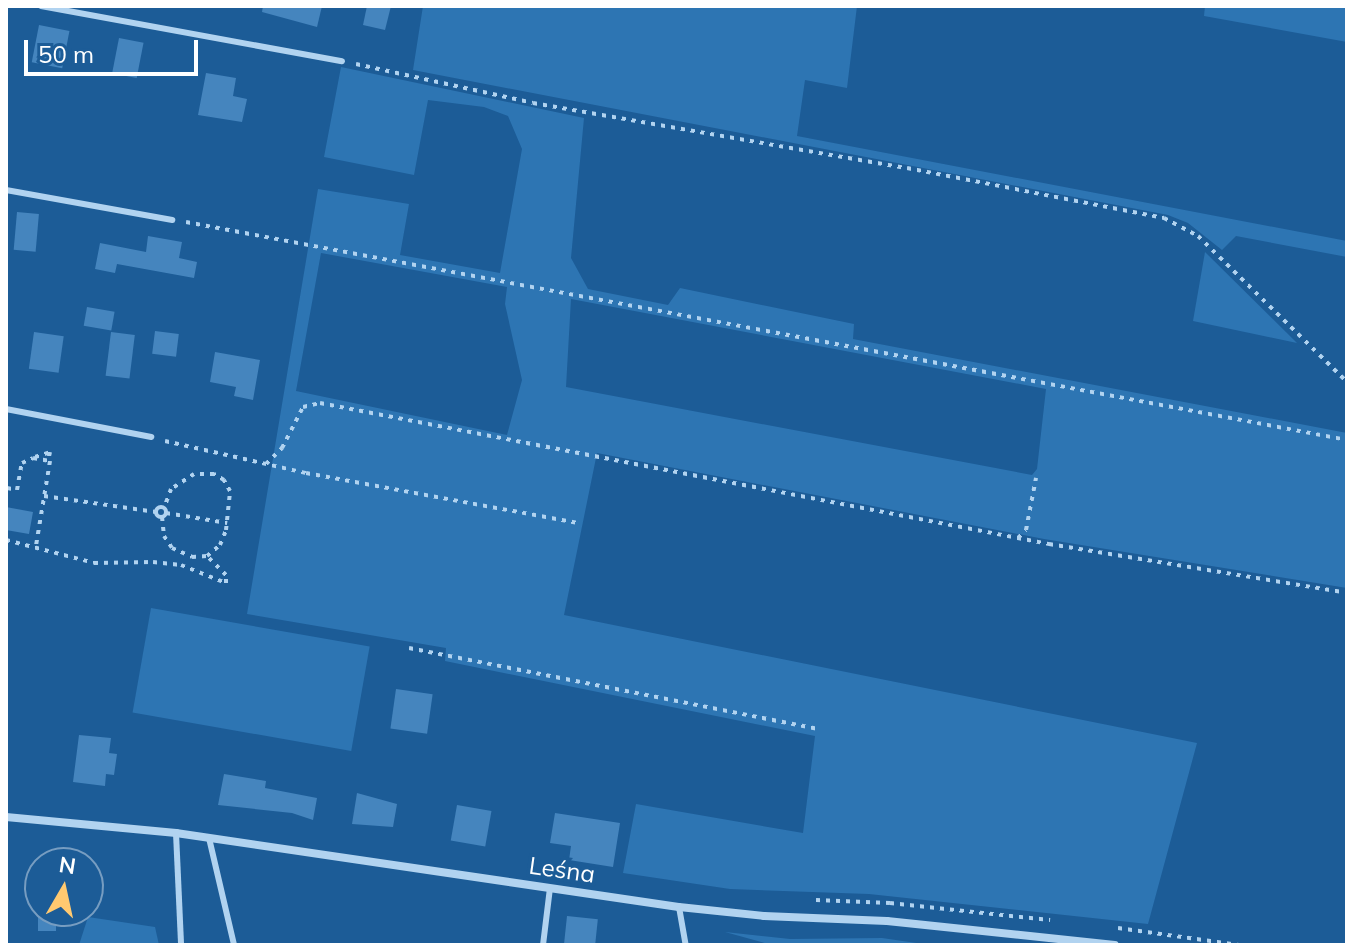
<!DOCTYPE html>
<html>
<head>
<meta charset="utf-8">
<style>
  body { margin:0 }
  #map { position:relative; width:1353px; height:951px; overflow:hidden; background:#1c5c97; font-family:Mulish,sans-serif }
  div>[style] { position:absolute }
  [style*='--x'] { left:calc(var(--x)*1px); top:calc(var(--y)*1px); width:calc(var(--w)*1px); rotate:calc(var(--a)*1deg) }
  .green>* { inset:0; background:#2d75b3; transform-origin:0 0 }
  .building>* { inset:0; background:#4585be; transform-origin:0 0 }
  .path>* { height:4px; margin-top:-2px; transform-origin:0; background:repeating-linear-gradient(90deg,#b1d3f0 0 4px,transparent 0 10px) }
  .path>.ring { margin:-2px; padding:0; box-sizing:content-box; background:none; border:4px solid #b1d3f0; border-radius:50% }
  .lane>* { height:6px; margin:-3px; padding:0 3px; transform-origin:3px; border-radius:3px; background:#b1d3f0 }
  .street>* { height:8px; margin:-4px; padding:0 4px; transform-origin:4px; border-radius:4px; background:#b1d3f0 }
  span { translate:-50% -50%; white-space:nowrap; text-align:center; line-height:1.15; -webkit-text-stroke:7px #1c5c97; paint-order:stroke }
  .street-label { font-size:24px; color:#fff }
  .frame { position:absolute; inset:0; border:8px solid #fff; pointer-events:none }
  .north { position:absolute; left:24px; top:847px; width:80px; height:80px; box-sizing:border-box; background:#1c5c97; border:2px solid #779dc1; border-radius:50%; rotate:9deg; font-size:22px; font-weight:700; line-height:32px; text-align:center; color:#fff }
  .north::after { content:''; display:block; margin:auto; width:28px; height:36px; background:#ffc970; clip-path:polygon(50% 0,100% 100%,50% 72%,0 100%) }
  .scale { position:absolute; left:24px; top:40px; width:174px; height:36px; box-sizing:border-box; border:4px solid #fff; border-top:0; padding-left:10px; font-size:24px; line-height:28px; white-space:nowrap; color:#fff; -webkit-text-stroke:6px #1c5c97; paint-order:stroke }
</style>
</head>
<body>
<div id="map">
  <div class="green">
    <i style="clip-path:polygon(423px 6px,857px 6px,847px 88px,805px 80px,797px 136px,1347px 241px,1347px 257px,1236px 236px,1222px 250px,1188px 223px,1168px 215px,413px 70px)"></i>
    <i style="clip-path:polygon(1205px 6px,1347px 6px,1347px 42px,1204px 16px)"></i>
    <i style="clip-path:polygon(evenodd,341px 67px,584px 118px,571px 258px,588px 289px,668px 305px,680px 288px,854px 324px,853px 339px,1347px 433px,1347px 588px,1044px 539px,597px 453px,564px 615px,1197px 743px,1148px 924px,869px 894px,730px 889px,623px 873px,636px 804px,803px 833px,815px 736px,445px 661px,446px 648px,247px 614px,318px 189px,409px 204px,400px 255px,500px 273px,522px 149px,508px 116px,484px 107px,428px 100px,414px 175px,324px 157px,341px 67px,321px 253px,507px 287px,505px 304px,522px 380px,507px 435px,296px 391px,321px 253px,341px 67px,571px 299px,1046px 389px,1037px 469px,1032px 475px,566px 387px,571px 299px)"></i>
    <i style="clip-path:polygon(1205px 252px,1297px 343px,1193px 321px)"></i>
    <i style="left:151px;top:608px;width:222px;height:106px;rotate:10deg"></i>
    <i style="clip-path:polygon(88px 917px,155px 927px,159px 945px,79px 945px)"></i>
    <i style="clip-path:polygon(725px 932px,790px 939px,882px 938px,930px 945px,772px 945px)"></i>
  </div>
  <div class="building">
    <i style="clip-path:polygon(263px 6px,322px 6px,317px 27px,262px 12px)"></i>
    <i style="clip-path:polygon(367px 6px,391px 6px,385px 30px,363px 25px)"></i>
    <i style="left:39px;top:25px;width:31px;height:38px;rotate:11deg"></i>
    <i style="left:119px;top:38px;width:25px;height:36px;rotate:11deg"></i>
    <i style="clip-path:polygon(206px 73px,236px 78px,233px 96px,247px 99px,242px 122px,198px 115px)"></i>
    <i style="left:17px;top:212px;width:22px;height:38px;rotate:5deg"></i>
    <i style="clip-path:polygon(148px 236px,182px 242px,179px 258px,197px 262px,194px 278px,117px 264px,115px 273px,95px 269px,100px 243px,146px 252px)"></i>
    <i style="left:87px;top:307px;width:28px;height:19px;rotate:10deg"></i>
    <i style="left:155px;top:331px;width:24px;height:23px;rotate:7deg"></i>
    <i style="left:34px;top:332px;width:30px;height:37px;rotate:8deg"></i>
    <i style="left:111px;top:332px;width:24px;height:44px;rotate:7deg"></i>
    <i style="clip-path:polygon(215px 352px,260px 360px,253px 400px,234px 396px,236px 387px,210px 382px)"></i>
    <i style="clip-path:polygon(6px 507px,33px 512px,29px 534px,6px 530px)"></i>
    <i style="left:396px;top:689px;width:37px;height:40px;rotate:8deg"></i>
    <i style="clip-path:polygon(79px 735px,111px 738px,109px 753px,117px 754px,114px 775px,106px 774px,105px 786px,73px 782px)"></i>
    <i style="clip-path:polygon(224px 774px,266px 781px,265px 788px,317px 798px,313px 820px,292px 813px,218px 805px)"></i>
    <i style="clip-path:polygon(357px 793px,397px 804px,393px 827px,352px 824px)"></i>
    <i style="left:457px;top:805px;width:35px;height:36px;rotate:10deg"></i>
    <i style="clip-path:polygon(555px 813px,620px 823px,613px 867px,569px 860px,571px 846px,550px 843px)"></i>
    <i style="left:38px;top:911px;width:18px;height:20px"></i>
    <i style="left:567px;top:916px;width:31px;height:29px;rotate:6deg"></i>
  </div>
  <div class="path">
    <i style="--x:356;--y:64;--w:181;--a:12.4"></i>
    <i style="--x:533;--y:103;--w:380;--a:9.9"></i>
    <i style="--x:907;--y:168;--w:262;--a:11"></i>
    <i style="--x:1164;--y:218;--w:38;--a:28"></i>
    <i style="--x:1198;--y:236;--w:209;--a:44.4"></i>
    <i style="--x:186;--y:222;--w:1181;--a:10.63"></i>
    <i style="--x:165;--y:441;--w:145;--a:12.8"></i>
    <i style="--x:306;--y:473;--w:278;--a:10.4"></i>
    <i style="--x:35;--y:457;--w:16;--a:-18"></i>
    <i style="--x:50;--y:452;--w:9;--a:103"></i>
    <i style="--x:266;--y:464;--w:23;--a:-45"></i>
    <i style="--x:282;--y:448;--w:46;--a:-62.9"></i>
    <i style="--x:303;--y:407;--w:17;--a:-13"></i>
    <i style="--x:320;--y:403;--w:743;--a:10.95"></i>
    <i style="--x:1049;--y:544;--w:302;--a:9.3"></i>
    <i style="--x:7;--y:488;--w:10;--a:11"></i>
    <i style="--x:17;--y:490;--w:27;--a:-80"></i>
    <i style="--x:22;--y:463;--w:12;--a:-24"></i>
    <i style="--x:33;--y:458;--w:17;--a:10"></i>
    <i style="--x:50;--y:461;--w:86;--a:99.4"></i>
    <i style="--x:44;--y:496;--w:113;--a:8.1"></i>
    <i class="ring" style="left:156px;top:507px;width:6px;height:6px"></i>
    <i style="--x:166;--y:513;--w:62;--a:9.3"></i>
    <i style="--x:162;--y:517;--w:19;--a:84"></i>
    <i style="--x:164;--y:536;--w:14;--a:56"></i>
    <i style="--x:172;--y:548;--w:22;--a:24"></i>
    <i style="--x:192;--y:557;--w:15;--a:-4"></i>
    <i style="--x:207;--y:556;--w:17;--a:-40"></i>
    <i style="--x:220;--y:545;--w:16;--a:-68"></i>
    <i style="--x:226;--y:530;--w:39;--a:-84"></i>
    <i style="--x:230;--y:491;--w:13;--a:-119"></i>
    <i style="--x:224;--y:480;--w:12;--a:-149"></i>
    <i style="--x:214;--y:474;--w:20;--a:180"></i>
    <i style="--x:194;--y:474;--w:27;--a:147"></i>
    <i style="--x:171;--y:489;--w:20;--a:110"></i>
    <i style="--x:1018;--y:538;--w:11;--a:-45"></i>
    <i style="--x:1026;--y:530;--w:53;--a:-79.1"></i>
    <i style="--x:6;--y:540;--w:91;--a:14.6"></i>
    <i style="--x:94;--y:563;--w:59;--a:-1"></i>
    <i style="--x:153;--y:562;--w:28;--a:6"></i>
    <i style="--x:181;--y:565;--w:48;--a:21.8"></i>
    <i style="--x:226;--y:583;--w:8;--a:-90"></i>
    <i style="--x:226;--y:575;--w:27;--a:-135"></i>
    <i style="--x:409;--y:648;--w:416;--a:11.2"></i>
    <i style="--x:816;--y:900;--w:74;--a:2.3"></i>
    <i style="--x:890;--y:903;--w:161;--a:6.1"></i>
    <i style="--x:1118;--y:928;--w:122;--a:8"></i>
  </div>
  <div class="lane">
    <i style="--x:41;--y:6;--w:306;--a:10.4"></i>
    <i style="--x:6;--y:190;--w:169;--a:10.2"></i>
    <i style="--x:6;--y:409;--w:148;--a:10.9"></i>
    <i style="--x:176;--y:833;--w:112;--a:87.4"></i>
    <i style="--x:209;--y:838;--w:110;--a:76.8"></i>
    <i style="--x:679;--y:907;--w:39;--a:80"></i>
    <i style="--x:543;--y:945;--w:57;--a:-83"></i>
  </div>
  <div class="street">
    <i style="--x:6;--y:817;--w:171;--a:5.4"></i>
    <i style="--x:176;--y:833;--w:508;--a:8.37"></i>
    <i style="--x:679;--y:907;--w:85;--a:6"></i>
    <i style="--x:764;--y:916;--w:123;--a:2.3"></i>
    <i style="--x:887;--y:921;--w:229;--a:6"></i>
  </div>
  <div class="street-label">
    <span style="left:562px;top:870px;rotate:8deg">Leśna</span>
  </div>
  <div class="frame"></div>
  <div class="north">N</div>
  <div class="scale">50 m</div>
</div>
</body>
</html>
